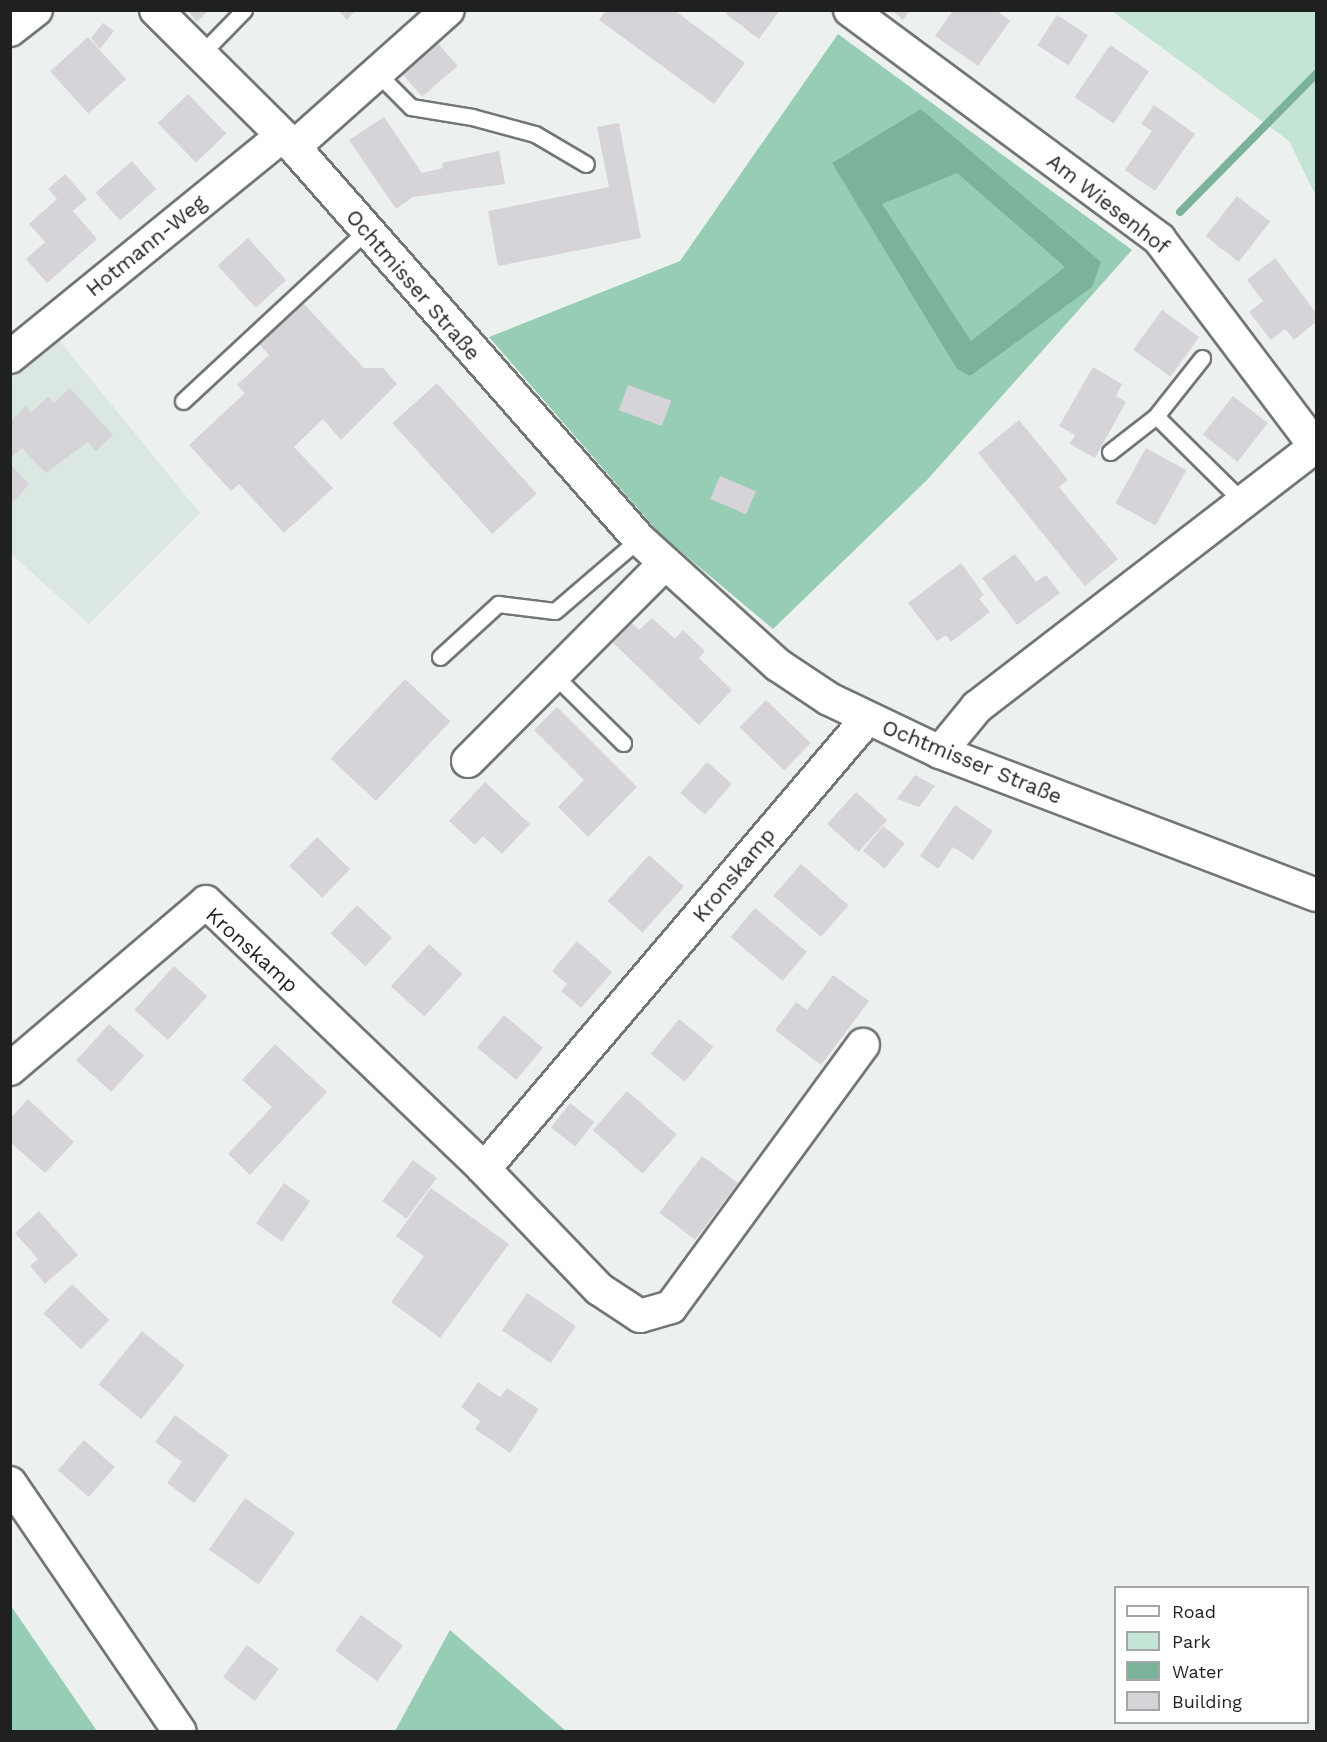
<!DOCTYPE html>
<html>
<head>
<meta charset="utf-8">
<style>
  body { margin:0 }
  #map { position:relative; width:1327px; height:1742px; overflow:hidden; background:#ecf1ef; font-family:"Work Sans",sans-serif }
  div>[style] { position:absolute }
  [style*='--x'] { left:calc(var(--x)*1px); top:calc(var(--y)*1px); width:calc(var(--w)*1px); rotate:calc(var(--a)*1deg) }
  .built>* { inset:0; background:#dbe8e2 }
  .green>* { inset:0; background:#c4e5d6 }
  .forest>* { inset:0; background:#98cdb5 }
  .water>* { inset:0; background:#7cb19a }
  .stream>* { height:8px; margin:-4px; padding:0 4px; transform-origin:4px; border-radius:4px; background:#7cb19a }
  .building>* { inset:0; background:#d6d4d8; transform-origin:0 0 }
  .roads { filter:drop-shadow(2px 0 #727674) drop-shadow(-2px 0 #727674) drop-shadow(0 2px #727674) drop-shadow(0 -2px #727674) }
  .service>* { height:15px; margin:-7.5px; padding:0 7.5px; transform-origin:7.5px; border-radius:7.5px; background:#fff }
  .minor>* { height:32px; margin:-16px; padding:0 16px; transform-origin:16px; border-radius:16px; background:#fff }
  span { translate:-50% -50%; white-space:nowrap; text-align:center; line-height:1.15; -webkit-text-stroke:4.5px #fff; paint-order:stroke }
  .street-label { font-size:21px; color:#1f2020 }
  .frame { position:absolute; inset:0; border:12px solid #1f2020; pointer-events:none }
  .legend { position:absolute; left:1114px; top:1586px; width:195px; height:138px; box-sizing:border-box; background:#fff; border:2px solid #a5a6a6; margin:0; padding:8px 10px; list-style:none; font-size:18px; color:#1f2020 }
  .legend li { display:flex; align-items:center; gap:12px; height:30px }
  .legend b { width:30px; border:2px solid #a5a6a6 }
</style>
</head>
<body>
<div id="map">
  <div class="built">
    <i style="clip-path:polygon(58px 339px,200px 513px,89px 624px,11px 554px,11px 379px)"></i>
  </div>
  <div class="green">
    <i style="clip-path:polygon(1112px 11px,1316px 11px,1316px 196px,1289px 141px)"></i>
  </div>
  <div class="forest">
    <i style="clip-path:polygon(838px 34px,1132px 250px,927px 480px,773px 629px,659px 533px,489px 337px,680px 261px)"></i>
    <i style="clip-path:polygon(10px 1606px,11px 1606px,97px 1731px,11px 1731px)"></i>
    <i style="clip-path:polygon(450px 1630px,566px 1731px,395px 1731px)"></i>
  </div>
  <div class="water">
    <i style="clip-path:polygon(evenodd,921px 109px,1101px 262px,1092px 287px,970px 376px,957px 369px,832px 163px,921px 109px,957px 173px,1065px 267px,971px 341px,882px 204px,957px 173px)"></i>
  </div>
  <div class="stream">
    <i style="--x:1180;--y:212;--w:194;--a:-45.4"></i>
  </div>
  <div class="building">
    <i style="clip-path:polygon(187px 10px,209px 10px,197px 22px)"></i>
    <i style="clip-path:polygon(338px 10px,356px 10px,347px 20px)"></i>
    <i style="clip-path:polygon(606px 10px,674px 10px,745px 63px,714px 104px,599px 20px)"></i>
    <i style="clip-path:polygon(728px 10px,780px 10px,759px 39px,726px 14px)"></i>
    <i style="clip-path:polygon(891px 10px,910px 10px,903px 20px)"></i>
    <i style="clip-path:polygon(953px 10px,996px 10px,1010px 21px,978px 66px,935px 36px)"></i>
    <i style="left:1057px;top:15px;width:37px;height:36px;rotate:33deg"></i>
    <i style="clip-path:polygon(103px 23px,114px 31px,100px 49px,91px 38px)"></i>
    <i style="left:88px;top:37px;width:57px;height:51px;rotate:48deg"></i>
    <i style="left:436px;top:41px;width:33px;height:47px;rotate:49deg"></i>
    <i style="left:1110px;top:45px;width:47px;height:63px;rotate:34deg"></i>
    <i style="left:188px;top:94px;width:55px;height:42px;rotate:46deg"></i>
    <i style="clip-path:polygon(1154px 105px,1195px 134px,1155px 191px,1125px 170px,1152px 131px,1141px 124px)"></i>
    <i style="clip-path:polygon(384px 117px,422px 173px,443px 168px,442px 163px,499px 151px,505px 184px,413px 197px,396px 209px,349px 140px)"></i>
    <i style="clip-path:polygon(619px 123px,641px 238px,498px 266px,488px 211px,609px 187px,597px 127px)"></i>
    <i style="left:132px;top:161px;width:37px;height:48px;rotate:49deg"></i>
    <i style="clip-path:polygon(65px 174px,87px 199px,73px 211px,97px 239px,47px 283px,26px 259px,45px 242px,29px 224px,57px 199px,48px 189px)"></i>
    <i style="left:1237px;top:196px;width:42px;height:51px;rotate:38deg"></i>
    <i style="left:248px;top:238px;width:57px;height:41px;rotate:48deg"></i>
    <i style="clip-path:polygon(1275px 258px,1316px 313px,1316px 322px,1294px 340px,1285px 329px,1271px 340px,1249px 312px,1263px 301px,1247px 280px)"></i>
    <i style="clip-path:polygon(303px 303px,364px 368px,383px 368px,397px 384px,341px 440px,323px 419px,294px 447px,333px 488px,284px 533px,239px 484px,231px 491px,189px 445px,245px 393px,237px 385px,269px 355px,259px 344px)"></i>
    <i style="left:1162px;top:310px;width:46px;height:49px;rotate:36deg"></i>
    <i style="clip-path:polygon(1093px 367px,1122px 384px,1116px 396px,1126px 402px,1095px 458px,1070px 444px,1075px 435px,1059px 426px)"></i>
    <i style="left:437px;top:383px;width:149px;height:60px;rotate:48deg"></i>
    <i style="left:628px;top:385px;width:46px;height:27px;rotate:20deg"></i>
    <i style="clip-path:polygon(70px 388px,113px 435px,96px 451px,88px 442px,46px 473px,22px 448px,10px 459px,10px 421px,26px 406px,31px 412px,48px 397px,54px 403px)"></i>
    <i style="left:1233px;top:396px;width:44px;height:49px;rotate:38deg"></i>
    <i style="clip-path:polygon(1019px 420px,1068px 480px,1059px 487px,1118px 559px,1085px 586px,978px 453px)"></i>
    <i style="left:1146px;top:448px;width:46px;height:63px;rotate:29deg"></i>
    <i style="clip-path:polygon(10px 464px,29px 484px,10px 506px)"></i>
    <i style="left:720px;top:476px;width:39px;height:25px;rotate:23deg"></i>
    <i style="clip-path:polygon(1015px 554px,1036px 582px,1046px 575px,1060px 593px,1017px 625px,982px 578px)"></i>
    <i style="clip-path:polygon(961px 563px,984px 595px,979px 599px,990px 612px,951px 642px,946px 635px,937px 641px,908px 603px)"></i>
    <i style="clip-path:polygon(652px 618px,675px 639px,683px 630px,705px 651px,699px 658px,732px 690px,699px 725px,613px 643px,632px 623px,639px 630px)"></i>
    <i style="left:405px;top:679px;width:62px;height:109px;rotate:43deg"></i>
    <i style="left:766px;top:700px;width:62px;height:38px;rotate:44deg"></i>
    <i style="clip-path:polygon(557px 707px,637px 787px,588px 837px,558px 807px,584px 780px,534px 730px)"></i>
    <i style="left:707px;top:762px;width:33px;height:41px;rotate:41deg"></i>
    <i style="clip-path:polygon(915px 775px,935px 786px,919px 807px,897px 799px)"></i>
    <i style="clip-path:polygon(485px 782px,530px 824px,502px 854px,483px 836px,475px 845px,449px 821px)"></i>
    <i style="left:856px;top:792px;width:42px;height:43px;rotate:42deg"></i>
    <i style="clip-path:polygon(955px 805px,993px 831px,973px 860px,953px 847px,938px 869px,920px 856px)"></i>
    <i style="left:883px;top:826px;width:28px;height:32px;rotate:39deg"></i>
    <i style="left:317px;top:837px;width:46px;height:40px;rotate:44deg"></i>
    <i style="left:649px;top:855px;width:47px;height:62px;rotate:42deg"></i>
    <i style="left:801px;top:864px;width:63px;height:42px;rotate:41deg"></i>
    <i style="left:357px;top:905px;width:48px;height:39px;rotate:43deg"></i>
    <i style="left:755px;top:908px;width:68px;height:38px;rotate:40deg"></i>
    <i style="clip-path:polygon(577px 941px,612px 972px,581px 1008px,561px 991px,567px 984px,552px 971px)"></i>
    <i style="left:429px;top:944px;width:45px;height:57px;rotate:42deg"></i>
    <i style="left:174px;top:966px;width:45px;height:59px;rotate:42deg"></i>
    <i style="clip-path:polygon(833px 975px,869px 1001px,821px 1065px,775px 1030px,796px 1002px,807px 1010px)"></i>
    <i style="left:504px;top:1015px;width:51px;height:42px;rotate:40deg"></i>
    <i style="left:679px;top:1019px;width:44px;height:45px;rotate:39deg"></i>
    <i style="left:109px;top:1024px;width:47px;height:49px;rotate:42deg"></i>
    <i style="clip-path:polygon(275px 1044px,327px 1092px,250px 1175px,228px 1154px,272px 1107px,242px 1080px)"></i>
    <i style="left:627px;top:1091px;width:66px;height:52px;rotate:41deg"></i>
    <i style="clip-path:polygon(28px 1099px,74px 1142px,45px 1173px,10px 1142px,10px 1119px)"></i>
    <i style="left:570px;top:1103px;width:31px;height:31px;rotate:38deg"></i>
    <i style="left:702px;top:1156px;width:45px;height:71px;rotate:37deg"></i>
    <i style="left:413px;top:1160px;width:30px;height:51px;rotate:37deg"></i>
    <i style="left:284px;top:1183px;width:32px;height:49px;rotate:35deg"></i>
    <i style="clip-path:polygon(431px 1188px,509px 1244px,440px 1338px,391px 1302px,424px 1256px,396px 1236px)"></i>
    <i style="clip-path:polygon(39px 1211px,78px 1255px,45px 1284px,30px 1266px,38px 1259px,15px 1233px)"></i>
    <i style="left:72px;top:1284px;width:52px;height:41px;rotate:44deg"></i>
    <i style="left:527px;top:1293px;width:59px;height:45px;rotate:34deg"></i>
    <i style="left:142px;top:1331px;width:55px;height:69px;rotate:39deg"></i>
    <i style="clip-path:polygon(478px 1382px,500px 1397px,507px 1388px,539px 1409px,510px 1453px,475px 1429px,480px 1421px,461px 1407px)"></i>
    <i style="clip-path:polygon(175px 1415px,229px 1455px,194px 1503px,167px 1483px,182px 1462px,155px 1442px)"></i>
    <i style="left:84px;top:1440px;width:41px;height:40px;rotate:41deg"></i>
    <i style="left:245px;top:1498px;width:61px;height:63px;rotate:35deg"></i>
    <i style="left:361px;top:1615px;width:52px;height:44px;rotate:36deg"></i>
    <i style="left:247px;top:1645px;width:40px;height:40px;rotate:37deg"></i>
  </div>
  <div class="roads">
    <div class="service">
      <i style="--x:200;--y:55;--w:63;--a:-45.6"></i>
      <i style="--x:377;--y:73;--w:48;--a:45"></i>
      <i style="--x:411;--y:107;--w:62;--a:9.3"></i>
      <i style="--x:472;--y:117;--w:65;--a:15.1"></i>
      <i style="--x:535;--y:134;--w:59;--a:30.5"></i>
      <i style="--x:1202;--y:358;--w:74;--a:128.4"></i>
      <i style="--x:1156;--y:416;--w:125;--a:44.7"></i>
      <i style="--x:183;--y:401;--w:250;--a:-42.9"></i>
      <i style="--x:1110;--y:452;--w:58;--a:-38"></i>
      <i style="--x:440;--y:657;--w:79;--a:-42.4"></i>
      <i style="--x:498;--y:604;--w:57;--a:7"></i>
      <i style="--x:555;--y:611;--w:111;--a:-40.6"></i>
      <i style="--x:554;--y:675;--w:97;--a:44.6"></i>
    </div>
    <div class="minor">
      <i style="--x:156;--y:10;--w:194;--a:44.8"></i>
      <i style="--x:294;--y:147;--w:522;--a:48.65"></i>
      <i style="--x:639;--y:539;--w:188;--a:42.2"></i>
      <i style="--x:778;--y:665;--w:61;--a:33.7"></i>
      <i style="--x:829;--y:699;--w:123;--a:25.5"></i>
      <i style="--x:940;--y:752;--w:402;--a:20.8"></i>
      <i style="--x:850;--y:10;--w:385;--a:36.5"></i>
      <i style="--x:1159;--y:239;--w:261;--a:53"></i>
      <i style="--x:10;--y:30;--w:33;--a:-38"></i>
      <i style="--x:294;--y:147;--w:206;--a:-41.7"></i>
      <i style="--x:10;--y:357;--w:350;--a:-39.1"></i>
      <i style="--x:940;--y:752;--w:58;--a:-50.6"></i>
      <i style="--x:977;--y:707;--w:428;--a:-37.6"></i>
      <i style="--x:468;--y:761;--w:278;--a:-45.1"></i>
      <i style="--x:10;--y:1069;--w:257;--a:-40.4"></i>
      <i style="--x:206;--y:902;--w:385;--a:43.8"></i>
      <i style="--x:484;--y:1169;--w:591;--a:-49.6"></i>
      <i style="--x:484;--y:1169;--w:166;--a:46.2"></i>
      <i style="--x:599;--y:1289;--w:49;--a:33.4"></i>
      <i style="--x:640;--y:1316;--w:32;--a:-16"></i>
      <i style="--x:671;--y:1307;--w:325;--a:-53.8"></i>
      <i style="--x:10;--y:1483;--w:301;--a:55.7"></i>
    </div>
  </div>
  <div class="street-label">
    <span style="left:1108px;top:204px;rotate:38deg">Am Wiesenhof</span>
    <span style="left:146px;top:246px;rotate:-39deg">Hotmann-Weg</span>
    <span style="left:413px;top:285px;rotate:49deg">Ochtmisser Straße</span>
    <span style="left:972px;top:762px;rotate:22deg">Ochtmisser Straße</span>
    <span style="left:734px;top:875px;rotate:-50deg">Kronskamp</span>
    <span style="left:252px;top:950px;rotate:42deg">Kronskamp</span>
  </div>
  <div class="frame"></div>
  <ul class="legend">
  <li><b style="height:8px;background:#fff"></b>Road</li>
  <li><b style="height:16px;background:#c4e5d6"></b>Park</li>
  <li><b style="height:16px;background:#7cb19a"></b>Water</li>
  <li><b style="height:16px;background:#d6d4d8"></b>Building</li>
  </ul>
</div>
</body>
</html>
